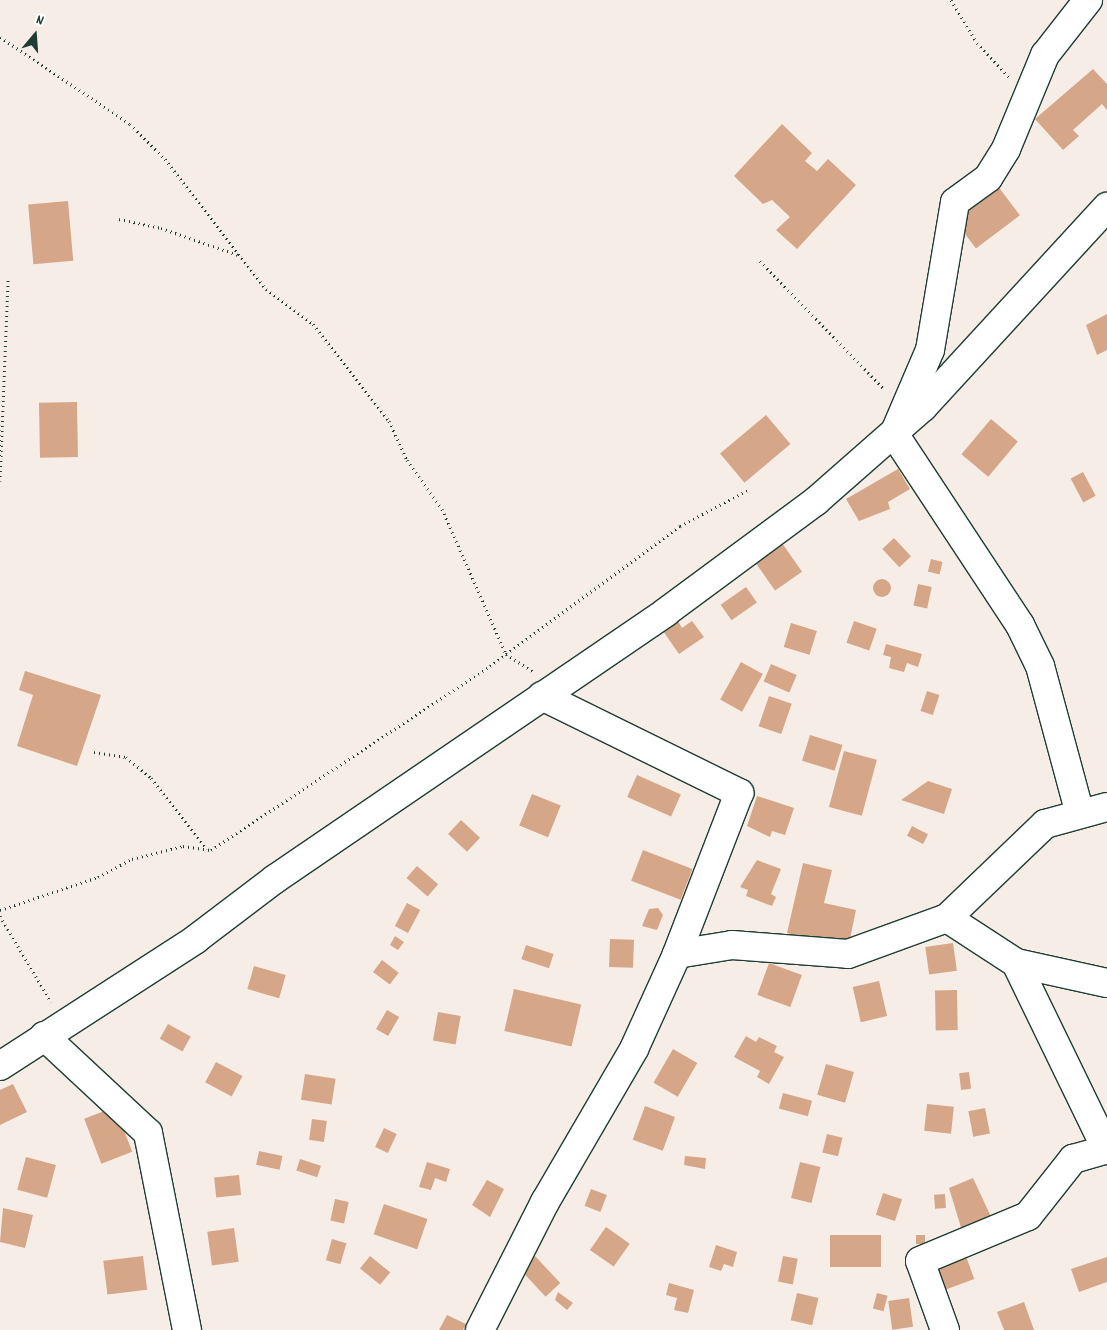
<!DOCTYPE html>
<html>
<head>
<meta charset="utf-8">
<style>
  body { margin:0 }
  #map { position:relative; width:1107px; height:1330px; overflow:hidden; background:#f7ede7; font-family:Dekko,sans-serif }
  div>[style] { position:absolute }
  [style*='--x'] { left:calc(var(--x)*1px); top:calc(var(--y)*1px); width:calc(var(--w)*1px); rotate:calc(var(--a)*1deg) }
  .building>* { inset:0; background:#d6a689; transform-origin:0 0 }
  .round { border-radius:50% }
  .path>* { height:3px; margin-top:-1.5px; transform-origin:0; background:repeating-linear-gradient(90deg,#1f3d34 0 1px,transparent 0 5px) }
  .roads { filter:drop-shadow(1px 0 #1f3d34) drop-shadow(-1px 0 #1f3d34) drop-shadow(0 1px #1f3d34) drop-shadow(0 -1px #1f3d34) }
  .street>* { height:28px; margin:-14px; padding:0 14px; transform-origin:14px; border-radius:14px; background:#fff }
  span { translate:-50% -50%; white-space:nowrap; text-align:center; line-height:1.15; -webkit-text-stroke:4px #fff; paint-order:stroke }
  .north { position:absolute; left:10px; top:10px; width:50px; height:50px; -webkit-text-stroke:4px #fff; paint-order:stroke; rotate:18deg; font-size:14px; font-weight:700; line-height:20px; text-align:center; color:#1f3d34 }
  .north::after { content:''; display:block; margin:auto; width:18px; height:22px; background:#1f3d34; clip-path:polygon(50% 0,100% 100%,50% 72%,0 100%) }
</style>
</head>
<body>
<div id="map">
  <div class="building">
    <i style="clip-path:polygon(1093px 69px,1107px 84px,1107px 110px,1102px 104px,1073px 130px,1079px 136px,1063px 150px,1035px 119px)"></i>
    <i style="clip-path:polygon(782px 124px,812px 153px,805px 161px,817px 171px,828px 159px,856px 185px,797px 249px,776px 230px,790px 217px,772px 200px,763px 204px,734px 176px)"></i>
    <i style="left:997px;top:185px;width:38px;height:55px;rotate:53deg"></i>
    <i style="left:68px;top:201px;width:60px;height:40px;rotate:85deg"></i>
    <i style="clip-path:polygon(1107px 314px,1107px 350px,1097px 355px,1086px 325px)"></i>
    <i style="left:77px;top:402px;width:55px;height:38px;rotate:89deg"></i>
    <i style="left:766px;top:415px;width:38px;height:60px;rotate:50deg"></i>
    <i style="left:991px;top:419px;width:35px;height:46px;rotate:40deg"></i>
    <i style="clip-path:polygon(898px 469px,910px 489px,888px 502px,890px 509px,859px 521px,846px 499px)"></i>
    <i style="left:1083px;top:472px;width:27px;height:14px;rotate:62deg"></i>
    <i style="left:894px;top:538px;width:25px;height:16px;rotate:47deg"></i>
    <i style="left:782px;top:543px;width:35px;height:33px;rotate:55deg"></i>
    <i style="left:931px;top:559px;width:12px;height:13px;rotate:14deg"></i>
    <i class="round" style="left:873px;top:579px;width:18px;height:18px"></i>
    <i style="left:918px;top:584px;width:14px;height:22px;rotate:12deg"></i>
    <i style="left:746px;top:587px;width:19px;height:31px;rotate:55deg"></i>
    <i style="clip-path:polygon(678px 621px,682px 628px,692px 621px,704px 637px,679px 654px,663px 631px)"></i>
    <i style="left:854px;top:621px;width:24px;height:23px;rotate:19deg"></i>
    <i style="left:791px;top:623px;width:27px;height:25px;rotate:17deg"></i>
    <i style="clip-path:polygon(886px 644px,922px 654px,918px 667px,907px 663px,904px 672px,889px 668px,891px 657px,883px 655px)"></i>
    <i style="left:741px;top:662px;width:25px;height:43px;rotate:29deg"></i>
    <i style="left:771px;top:664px;width:28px;height:19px;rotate:23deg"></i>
    <i style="clip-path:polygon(25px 671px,101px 695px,77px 766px,17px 746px,33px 695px,19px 690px)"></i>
    <i style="left:927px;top:691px;width:13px;height:21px;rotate:18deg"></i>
    <i style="left:769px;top:696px;width:24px;height:32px;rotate:19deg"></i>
    <i style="left:810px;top:735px;width:34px;height:27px;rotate:17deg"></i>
    <i style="left:844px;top:751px;width:34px;height:58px;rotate:15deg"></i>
    <i style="left:637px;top:775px;width:48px;height:24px;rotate:24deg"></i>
    <i style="clip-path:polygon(928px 781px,952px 789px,944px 814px,901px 800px)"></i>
    <i style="left:532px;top:794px;width:31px;height:34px;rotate:22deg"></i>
    <i style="clip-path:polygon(757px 796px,794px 808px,785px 835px,772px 831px,770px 837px,747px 826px)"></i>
    <i style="left:461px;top:820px;width:26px;height:19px;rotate:43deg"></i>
    <i style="left:912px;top:826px;width:18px;height:11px;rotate:27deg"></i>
    <i style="left:643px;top:850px;width:53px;height:33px;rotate:21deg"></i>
    <i style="clip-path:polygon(757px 860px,781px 869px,771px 894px,776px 897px,772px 906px,746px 896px,748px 890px,740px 887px)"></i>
    <i style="clip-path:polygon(803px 863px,832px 870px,824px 903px,856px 910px,848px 948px,787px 933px)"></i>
    <i style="left:417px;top:866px;width:28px;height:16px;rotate:41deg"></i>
    <i style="left:407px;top:903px;width:15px;height:26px;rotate:28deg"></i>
    <i style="clip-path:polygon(658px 908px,663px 915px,657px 930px,642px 926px,649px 909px)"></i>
    <i style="clip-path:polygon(395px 936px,404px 942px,398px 950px,390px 945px)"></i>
    <i style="left:610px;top:939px;width:24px;height:28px;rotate:2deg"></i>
    <i style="left:953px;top:943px;width:28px;height:28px;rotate:82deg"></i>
    <i style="left:526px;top:945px;width:29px;height:15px;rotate:18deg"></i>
    <i style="left:382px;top:960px;width:21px;height:15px;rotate:37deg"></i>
    <i style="left:769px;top:963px;width:35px;height:34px;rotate:20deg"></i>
    <i style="left:254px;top:966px;width:33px;height:24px;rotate:16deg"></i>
    <i style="left:879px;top:981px;width:36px;height:27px;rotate:77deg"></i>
    <i style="left:514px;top:989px;width:69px;height:43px;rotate:13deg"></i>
    <i style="left:957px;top:990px;width:40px;height:22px;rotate:89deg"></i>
    <i style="left:387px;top:1010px;width:14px;height:22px;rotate:30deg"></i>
    <i style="left:438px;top:1012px;width:23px;height:29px;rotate:10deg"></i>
    <i style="left:168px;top:1024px;width:26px;height:17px;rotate:29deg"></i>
    <i style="clip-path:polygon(746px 1036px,756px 1042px,759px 1037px,777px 1046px,774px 1052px,784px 1057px,769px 1084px,757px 1077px,760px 1071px,734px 1057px)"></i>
    <i style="left:673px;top:1049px;width:28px;height:39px;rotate:30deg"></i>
    <i style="left:216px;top:1062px;width:30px;height:23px;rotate:28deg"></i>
    <i style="left:826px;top:1064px;width:29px;height:32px;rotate:16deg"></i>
    <i style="left:969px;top:1072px;width:17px;height:10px;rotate:83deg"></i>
    <i style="left:305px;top:1074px;width:31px;height:26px;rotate:9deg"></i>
    <i style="clip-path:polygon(13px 1084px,27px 1112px,0 1125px,0 1090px)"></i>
    <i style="left:783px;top:1093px;width:30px;height:16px;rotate:15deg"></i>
    <i style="left:927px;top:1104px;width:27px;height:27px;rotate:6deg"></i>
    <i style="left:645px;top:1106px;width:32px;height:36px;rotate:20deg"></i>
    <i style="left:115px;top:1107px;width:48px;height:33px;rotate:69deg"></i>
    <i style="left:985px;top:1108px;width:26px;height:17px;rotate:79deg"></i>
    <i style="left:312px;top:1119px;width:15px;height:21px;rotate:8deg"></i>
    <i style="left:384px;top:1128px;width:14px;height:21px;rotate:25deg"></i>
    <i style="left:827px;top:1134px;width:16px;height:19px;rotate:14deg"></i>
    <i style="left:259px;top:1151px;width:24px;height:14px;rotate:12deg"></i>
    <i style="clip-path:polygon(685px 1156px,706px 1158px,705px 1169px,684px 1165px)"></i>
    <i style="left:26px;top:1157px;width:31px;height:34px;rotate:15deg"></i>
    <i style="left:300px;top:1159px;width:22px;height:12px;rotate:18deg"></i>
    <i style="clip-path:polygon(427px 1162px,450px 1169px,446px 1182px,435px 1178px,431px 1190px,419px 1187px)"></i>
    <i style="left:800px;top:1162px;width:21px;height:37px;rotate:14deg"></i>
    <i style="left:239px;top:1175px;width:20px;height:25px;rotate:84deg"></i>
    <i style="clip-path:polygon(973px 1178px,993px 1221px,963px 1234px,949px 1188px)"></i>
    <i style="clip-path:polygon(487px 1180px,504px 1189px,490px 1217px,472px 1205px)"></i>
    <i style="left:591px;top:1189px;width:17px;height:18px;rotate:21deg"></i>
    <i style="left:883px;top:1193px;width:20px;height:23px;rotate:18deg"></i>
    <i style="left:945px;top:1194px;width:14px;height:11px;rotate:86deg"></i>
    <i style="left:335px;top:1199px;width:14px;height:22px;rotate:12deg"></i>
    <i style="left:384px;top:1204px;width:46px;height:32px;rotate:19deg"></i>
    <i style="clip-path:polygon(3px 1208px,33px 1215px,25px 1248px,0 1242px)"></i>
    <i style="left:606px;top:1227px;width:29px;height:28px;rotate:35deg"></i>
    <i style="left:234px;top:1228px;width:34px;height:27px;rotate:82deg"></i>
    <i style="left:830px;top:1235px;width:51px;height:32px"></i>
    <i style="left:916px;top:1235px;width:9px;height:9px"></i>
    <i style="left:332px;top:1239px;width:15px;height:22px;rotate:16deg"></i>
    <i style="clip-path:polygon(716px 1245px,737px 1252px,733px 1267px,724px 1264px,721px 1271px,709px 1267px)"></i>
    <i style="left:963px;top:1248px;width:33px;height:34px;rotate:70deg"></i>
    <i style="left:143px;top:1256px;width:34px;height:40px;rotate:83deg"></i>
    <i style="left:370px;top:1256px;width:26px;height:16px;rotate:39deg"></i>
    <i style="left:535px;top:1256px;width:37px;height:20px;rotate:47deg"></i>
    <i style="left:783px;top:1256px;width:15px;height:26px;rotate:11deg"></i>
    <i style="clip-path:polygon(1107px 1257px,1107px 1282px,1079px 1292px,1071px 1269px)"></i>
    <i style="clip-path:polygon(669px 1283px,694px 1290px,688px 1313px,674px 1310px,677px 1298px,666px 1295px)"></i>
    <i style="clip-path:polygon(558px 1292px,573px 1303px,567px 1310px,555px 1300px)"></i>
    <i style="left:797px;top:1293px;width:22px;height:28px;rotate:13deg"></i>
    <i style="left:877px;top:1293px;width:11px;height:16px;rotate:15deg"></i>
    <i style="left:909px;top:1298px;width:29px;height:21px;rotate:82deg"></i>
    <i style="clip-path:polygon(1024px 1302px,1034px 1330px,1004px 1330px,997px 1312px)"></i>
    <i style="clip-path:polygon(447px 1315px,466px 1324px,463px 1330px,439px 1330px)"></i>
  </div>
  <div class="path">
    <i style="--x:951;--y:0;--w:50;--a:58.8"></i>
    <i style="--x:977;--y:43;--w:47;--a:46.7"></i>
    <i style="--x:0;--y:37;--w:156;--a:33.8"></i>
    <i style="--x:130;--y:124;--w:49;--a:45"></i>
    <i style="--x:165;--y:159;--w:165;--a:52.2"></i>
    <i style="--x:266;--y:289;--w:59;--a:36.7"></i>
    <i style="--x:313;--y:324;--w:123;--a:51.9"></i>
    <i style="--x:389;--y:421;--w:43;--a:65.2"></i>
    <i style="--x:407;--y:460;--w:60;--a:54.5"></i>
    <i style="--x:442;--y:509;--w:158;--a:66.2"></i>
    <i style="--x:506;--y:654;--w:33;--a:33"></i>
    <i style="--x:119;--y:219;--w:43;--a:12.1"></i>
    <i style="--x:161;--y:228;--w:85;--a:19.3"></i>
    <i style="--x:760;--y:261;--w:180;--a:45.9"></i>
    <i style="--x:0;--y:481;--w:201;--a:-87.7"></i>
    <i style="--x:94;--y:752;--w:32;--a:9"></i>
    <i style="--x:126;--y:757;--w:33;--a:40"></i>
    <i style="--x:151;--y:778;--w:90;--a:51.7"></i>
    <i style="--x:0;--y:910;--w:103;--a:-18.6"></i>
    <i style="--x:98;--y:877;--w:38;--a:-28"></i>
    <i style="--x:132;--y:859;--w:53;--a:-14.3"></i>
    <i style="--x:183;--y:846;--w:28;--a:8"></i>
    <i style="--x:211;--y:850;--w:334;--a:-33.4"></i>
    <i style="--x:490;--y:666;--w:236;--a:-36.4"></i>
    <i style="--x:680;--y:526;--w:79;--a:-27.9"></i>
    <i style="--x:0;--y:916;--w:100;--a:59.3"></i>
  </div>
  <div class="roads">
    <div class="street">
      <i style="--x:542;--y:696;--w:220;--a:26.2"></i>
      <i style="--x:739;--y:793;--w:173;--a:111.1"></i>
      <i style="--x:1080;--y:814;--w:153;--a:-105.1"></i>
      <i style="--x:1040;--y:666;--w:46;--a:-116"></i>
      <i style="--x:1020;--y:625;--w:229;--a:-123.4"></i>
      <i style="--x:894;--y:434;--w:91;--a:-66.8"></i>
      <i style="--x:930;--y:350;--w:150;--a:-80.4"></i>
      <i style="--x:955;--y:202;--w:41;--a:-36"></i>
      <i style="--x:988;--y:178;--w:34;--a:-58"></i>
      <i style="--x:1006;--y:149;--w:102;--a:-67.5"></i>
      <i style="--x:1045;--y:55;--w:70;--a:-52"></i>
      <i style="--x:947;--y:918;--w:82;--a:33.1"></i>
      <i style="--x:1016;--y:963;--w:93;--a:12.4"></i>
      <i style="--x:1016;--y:963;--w:208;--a:64.1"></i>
      <i style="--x:44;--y:1036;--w:142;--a:43"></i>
      <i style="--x:148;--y:1133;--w:201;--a:78.8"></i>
      <i style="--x:0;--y:1066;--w:234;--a:-32.9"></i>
      <i style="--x:196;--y:939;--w:99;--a:-37.2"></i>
      <i style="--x:275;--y:879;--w:473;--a:-34.3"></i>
      <i style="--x:666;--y:612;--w:187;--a:-36.5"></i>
      <i style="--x:816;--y:501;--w:142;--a:-41.3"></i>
      <i style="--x:923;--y:407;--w:272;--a:-47.4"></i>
      <i style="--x:480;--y:1330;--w:144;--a:-63.1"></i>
      <i style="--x:545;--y:1202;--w:177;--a:-59.8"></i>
      <i style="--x:634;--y:1049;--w:104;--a:-65.6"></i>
      <i style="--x:677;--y:954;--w:56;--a:-9.3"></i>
      <i style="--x:732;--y:945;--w:116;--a:4.4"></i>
      <i style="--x:848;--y:954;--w:105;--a:-20"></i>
      <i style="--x:947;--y:918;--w:136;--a:-43.8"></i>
      <i style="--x:1045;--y:824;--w:64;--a:-15.3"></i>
      <i style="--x:945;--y:1330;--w:73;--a:-109.9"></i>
      <i style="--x:920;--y:1261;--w:117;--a:-22.6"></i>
      <i style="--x:1028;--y:1216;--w:73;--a:-51.7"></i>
      <i style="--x:1073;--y:1159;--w:35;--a:-16"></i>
    </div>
  </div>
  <div class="north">N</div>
</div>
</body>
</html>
